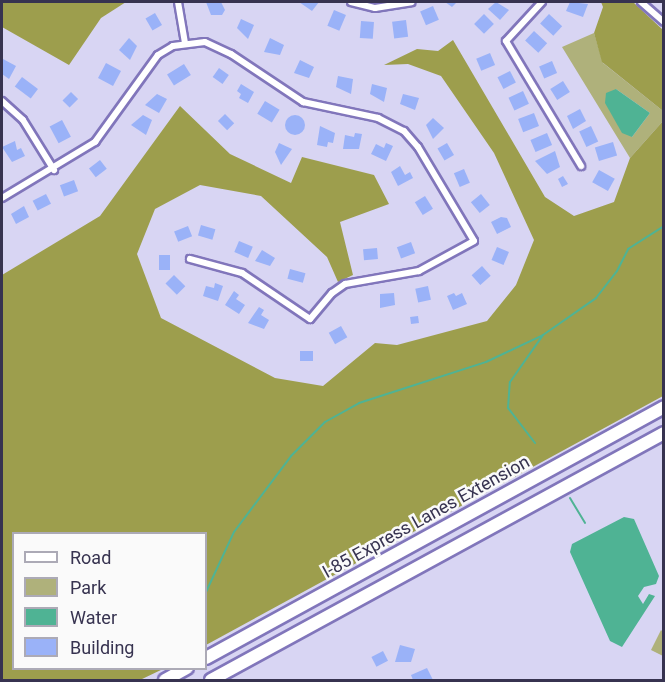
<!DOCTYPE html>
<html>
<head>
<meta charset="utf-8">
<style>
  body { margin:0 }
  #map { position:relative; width:665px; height:682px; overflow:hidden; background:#d8d5f3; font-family:Roboto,sans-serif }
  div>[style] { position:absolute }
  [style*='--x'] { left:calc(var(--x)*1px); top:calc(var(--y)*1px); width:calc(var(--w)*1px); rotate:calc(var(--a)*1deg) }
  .green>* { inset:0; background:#afb17b }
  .forest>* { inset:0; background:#9d9e4d }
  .water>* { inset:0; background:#4fb394 }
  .stream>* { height:2px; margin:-1px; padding:0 1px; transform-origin:1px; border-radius:1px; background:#4fb394 }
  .building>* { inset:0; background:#9ab2f8; transform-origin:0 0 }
  .round { border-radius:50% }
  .roads { filter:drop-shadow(2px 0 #8176bb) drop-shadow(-2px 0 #8176bb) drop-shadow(0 2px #8176bb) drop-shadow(0 -2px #8176bb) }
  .minor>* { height:6px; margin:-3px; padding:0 3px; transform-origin:3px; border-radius:3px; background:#fff }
  .motorway>* { height:12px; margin:-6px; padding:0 6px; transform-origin:6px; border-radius:6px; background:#fff }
  span { translate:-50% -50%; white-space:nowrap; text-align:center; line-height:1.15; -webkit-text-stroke:5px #fafafa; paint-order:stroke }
  .street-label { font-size:18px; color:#373350 }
  .frame { position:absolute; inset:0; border:3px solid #373350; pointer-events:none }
  .legend { position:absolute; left:12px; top:532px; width:195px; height:138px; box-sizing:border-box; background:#fafafa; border:2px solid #acaab6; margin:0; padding:8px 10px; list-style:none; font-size:18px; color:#373350 }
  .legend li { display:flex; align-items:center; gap:12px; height:30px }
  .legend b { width:30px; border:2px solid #acaab6 }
</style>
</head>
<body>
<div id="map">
  <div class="green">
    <i style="clip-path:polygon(evenodd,594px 33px,603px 63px,663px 111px,663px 121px,630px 158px,562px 47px,594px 33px,616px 89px,650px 113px,632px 137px,616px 89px)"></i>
    <i style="clip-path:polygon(661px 630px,663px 632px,663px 656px,651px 650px)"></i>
  </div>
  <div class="forest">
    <i style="clip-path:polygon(2px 2px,126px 2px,101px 18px,69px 65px,2px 27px)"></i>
    <i style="clip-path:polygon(601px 2px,633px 2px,663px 30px,663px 111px,602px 62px,594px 33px,603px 7px)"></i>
    <i style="clip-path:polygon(453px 40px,545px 197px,574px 216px,614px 202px,630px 158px,663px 121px,663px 396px,206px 645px,206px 534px,14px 534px,14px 668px,163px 669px,140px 680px,2px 680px,2px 275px,100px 216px,180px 106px,230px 154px,291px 183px,302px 157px,374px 175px,389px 204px,340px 222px,353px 275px,338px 282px,327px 257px,261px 196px,200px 185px,155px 209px,137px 254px,161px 318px,275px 378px,323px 386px,375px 343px,397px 345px,487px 321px,516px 285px,534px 240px,494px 153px,441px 76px,408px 64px,384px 65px,417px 49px,438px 51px)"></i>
  </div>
  <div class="water">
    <i style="clip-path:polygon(616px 89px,650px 113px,632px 137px,622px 133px,605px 103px,606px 93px)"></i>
    <i style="clip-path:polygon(624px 517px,634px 519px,659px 576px,656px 584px,644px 587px,638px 596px,643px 604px,649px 594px,655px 596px,622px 647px,610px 641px,570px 552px,572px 544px)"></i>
  </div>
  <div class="stream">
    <i style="--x:535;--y:443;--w:44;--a:-127.6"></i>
    <i style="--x:508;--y:408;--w:26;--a:-86"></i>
    <i style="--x:510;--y:382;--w:57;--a:-54.9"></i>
    <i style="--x:543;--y:335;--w:65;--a:-34.9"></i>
    <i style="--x:596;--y:298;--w:34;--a:-52"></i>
    <i style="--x:617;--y:271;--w:25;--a:-63"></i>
    <i style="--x:628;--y:249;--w:43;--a:-32.6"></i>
    <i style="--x:570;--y:498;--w:29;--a:59"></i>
    <i style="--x:206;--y:592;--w:66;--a:-65"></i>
    <i style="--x:234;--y:532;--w:95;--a:-53.1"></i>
    <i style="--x:291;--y:456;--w:48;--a:-45"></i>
    <i style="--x:325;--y:422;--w:39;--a:-29"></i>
    <i style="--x:359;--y:403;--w:133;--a:-17.9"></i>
    <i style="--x:486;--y:362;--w:63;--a:-25.3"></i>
  </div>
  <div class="building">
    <i style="clip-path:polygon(206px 2px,221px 2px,225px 10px,222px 15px,211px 15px)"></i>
    <i style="clip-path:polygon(299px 2px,319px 2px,312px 11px)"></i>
    <i style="clip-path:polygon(445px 2px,457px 2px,452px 7px)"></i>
    <i style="clip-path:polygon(496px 2px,509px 10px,500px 20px,488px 9px)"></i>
    <i style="clip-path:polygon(570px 2px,588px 4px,583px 17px,566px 11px)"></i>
    <i style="left:433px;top:6px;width:15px;height:14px;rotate:67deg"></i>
    <i style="left:334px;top:10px;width:13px;height:17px;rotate:23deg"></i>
    <i style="left:155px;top:13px;width:14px;height:11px;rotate:60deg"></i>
    <i style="left:484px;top:14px;width:14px;height:14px;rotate:45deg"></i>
    <i style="left:549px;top:14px;width:18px;height:13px;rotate:43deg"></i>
    <i style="clip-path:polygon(241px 19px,254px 25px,248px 39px,237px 28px)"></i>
    <i style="left:406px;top:20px;width:17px;height:14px;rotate:83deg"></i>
    <i style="left:361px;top:21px;width:13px;height:17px;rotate:4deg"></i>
    <i style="left:534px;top:31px;width:18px;height:13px;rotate:43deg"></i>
    <i style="clip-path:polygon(129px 38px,137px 46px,130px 60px,119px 50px)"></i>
    <i style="clip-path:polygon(270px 38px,284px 45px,280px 55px,264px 52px)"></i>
    <i style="left:490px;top:53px;width:13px;height:15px;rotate:67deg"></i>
    <i style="clip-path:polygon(3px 59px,16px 66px,9px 79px,2px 74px)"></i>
    <i style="clip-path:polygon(300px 60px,314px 67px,309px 78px,294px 73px)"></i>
    <i style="left:552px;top:61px;width:13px;height:14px;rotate:67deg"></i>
    <i style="left:106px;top:63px;width:17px;height:17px;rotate:28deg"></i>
    <i style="left:184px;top:64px;width:13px;height:20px;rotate:58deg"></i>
    <i style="left:219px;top:68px;width:12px;height:11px;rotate:35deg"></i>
    <i style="left:510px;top:71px;width:13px;height:14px;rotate:63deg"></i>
    <i style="clip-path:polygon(338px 76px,353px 79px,351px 94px,336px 87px)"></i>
    <i style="left:22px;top:77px;width:20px;height:12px;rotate:37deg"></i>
    <i style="left:563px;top:81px;width:13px;height:15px;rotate:58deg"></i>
    <i style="clip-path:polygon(241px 84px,254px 92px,248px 103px,239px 98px,241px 94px,237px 91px)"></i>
    <i style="clip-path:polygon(372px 84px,387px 88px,384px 102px,370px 94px)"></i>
    <i style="left:523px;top:91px;width:14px;height:16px;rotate:65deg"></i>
    <i style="left:71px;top:92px;width:10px;height:12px;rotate:45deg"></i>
    <i style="clip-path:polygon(157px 94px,167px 99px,159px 113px,145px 105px)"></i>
    <i style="clip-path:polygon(403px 94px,419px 98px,415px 110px,400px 104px)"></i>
    <i style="left:265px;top:101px;width:17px;height:15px;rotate:31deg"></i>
    <i style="clip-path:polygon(580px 109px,586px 121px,573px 129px,567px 116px)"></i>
    <i style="left:534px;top:113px;width:14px;height:17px;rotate:69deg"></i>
    <i style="left:225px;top:114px;width:13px;height:10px;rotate:45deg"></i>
    <i style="clip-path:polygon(143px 115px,152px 120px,146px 135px,131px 125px)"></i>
    <i class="round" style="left:285px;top:115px;width:20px;height:20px"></i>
    <i style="clip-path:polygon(433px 118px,444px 128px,433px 139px,426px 125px)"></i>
    <i style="left:62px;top:120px;width:19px;height:14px;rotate:62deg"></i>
    <i style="clip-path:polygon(320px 126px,335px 133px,333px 143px,328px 142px,327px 147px,317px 145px)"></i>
    <i style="left:591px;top:126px;width:17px;height:13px;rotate:65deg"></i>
    <i style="clip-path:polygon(355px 133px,362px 134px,359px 149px,343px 149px,345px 135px,354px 137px)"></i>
    <i style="left:547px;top:133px;width:13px;height:18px;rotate:67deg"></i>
    <i style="clip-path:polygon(15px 141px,17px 150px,21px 148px,25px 156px,12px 162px,2px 147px)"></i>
    <i style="left:613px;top:142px;width:14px;height:19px;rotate:73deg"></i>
    <i style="clip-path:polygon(279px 143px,292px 149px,281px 165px,275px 152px)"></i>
    <i style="clip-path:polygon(386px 143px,393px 146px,386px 161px,371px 154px,376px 144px,384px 148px)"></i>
    <i style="left:447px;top:143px;width:14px;height:11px;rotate:60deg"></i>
    <i style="clip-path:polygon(555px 151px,560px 167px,547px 174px,535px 161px)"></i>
    <i style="left:100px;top:160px;width:11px;height:14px;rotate:52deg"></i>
    <i style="clip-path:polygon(400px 166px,405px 175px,410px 172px,413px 178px,398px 186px,391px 172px)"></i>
    <i style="left:464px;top:169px;width:15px;height:11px;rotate:67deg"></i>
    <i style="left:599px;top:170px;width:18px;height:14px;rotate:29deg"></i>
    <i style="clip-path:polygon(563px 176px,568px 184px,562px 187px,558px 179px)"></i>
    <i style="left:74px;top:180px;width:12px;height:15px;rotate:70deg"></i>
    <i style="left:46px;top:194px;width:11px;height:15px;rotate:63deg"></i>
    <i style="left:481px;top:194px;width:14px;height:13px;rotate:51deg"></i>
    <i style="left:425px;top:196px;width:15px;height:12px;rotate:58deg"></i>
    <i style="clip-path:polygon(24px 206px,29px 217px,16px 224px,11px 214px)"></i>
    <i style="clip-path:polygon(501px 217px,507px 218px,511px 227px,497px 234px,491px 222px)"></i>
    <i style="left:201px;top:225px;width:15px;height:11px;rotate:16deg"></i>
    <i style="left:188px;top:226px;width:11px;height:15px;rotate:68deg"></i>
    <i style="left:239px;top:241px;width:15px;height:12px;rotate:23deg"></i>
    <i style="left:411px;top:242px;width:12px;height:15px;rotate:70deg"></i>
    <i style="left:497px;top:247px;width:13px;height:14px;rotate:23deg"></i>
    <i style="left:377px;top:248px;width:11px;height:14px;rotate:85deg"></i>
    <i style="clip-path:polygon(262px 250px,275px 258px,270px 266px,255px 261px)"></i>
    <i style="left:159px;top:255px;width:11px;height:15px"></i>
    <i style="left:482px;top:266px;width:13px;height:14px;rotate:48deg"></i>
    <i style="left:290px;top:269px;width:16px;height:10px;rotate:15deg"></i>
    <i style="left:174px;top:275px;width:16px;height:12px;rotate:45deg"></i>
    <i style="clip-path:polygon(215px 283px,223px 286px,218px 301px,203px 296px,206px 286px,214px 288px)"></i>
    <i style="left:428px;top:286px;width:14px;height:13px;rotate:78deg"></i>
    <i style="clip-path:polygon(234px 291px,239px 295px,236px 299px,245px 305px,239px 314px,225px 305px)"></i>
    <i style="clip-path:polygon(394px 293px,395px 305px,380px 308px,380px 294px)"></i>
    <i style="clip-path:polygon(454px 293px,456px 296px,462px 293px,467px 304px,453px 310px,447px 296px)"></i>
    <i style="clip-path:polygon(259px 307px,264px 310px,261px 315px,269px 320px,264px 329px,248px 323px)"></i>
    <i style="left:418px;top:316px;width:7px;height:8px;rotate:82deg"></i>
    <i style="left:341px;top:326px;width:13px;height:14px;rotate:61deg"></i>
    <i style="left:300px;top:351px;width:13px;height:10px"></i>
    <i style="clip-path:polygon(400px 645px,415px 649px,411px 662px,395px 662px)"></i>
    <i style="left:383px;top:651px;width:11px;height:13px;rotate:63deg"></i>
    <i style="clip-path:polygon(427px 668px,433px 680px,413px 680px,411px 675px)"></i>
  </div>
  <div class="roads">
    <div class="minor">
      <i style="--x:178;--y:2;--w:42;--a:80.3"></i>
      <i style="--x:351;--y:2;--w:25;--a:14"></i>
      <i style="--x:375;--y:8;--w:37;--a:-9"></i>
      <i style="--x:542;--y:2;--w:53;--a:132.7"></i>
      <i style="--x:506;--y:41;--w:146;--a:59"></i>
      <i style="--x:641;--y:2;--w:30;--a:41"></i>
      <i style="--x:2;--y:101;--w:28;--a:42"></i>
      <i style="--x:23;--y:120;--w:59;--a:58.2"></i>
      <i style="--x:2;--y:198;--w:109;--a:-31.1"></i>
      <i style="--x:95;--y:142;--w:107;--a:-54.1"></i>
      <i style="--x:158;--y:55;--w:17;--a:-31"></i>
      <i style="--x:173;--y:46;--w:32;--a:-7"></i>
      <i style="--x:205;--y:42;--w:29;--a:25"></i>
      <i style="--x:231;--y:54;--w:87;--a:33.7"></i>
      <i style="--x:303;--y:102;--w:77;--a:12"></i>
      <i style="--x:378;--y:118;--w:29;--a:27"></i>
      <i style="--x:404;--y:131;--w:21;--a:49"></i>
      <i style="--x:418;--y:147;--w:109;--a:59.2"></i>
      <i style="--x:474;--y:241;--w:63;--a:151.4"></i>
      <i style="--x:419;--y:271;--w:75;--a:170"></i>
      <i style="--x:345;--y:284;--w:16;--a:145"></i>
      <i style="--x:332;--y:293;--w:34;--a:130"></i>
      <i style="--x:310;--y:319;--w:82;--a:-145.9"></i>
      <i style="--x:242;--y:273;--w:54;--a:-164.9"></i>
    </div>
    <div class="motorway">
      <i style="--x:206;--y:658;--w:522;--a:-28.72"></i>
      <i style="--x:165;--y:680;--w:25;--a:-29"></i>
      <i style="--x:211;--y:680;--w:516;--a:-28.6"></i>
    </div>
  </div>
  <div class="street-label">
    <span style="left:426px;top:517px;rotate:-29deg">I-85 Express Lanes Extension</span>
  </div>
  <div class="frame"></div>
  <ul class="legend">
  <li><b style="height:8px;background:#fff"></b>Road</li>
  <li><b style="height:16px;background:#afb17b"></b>Park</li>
  <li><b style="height:16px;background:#4fb394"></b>Water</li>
  <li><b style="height:16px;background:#9ab2f8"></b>Building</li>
  </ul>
</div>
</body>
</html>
